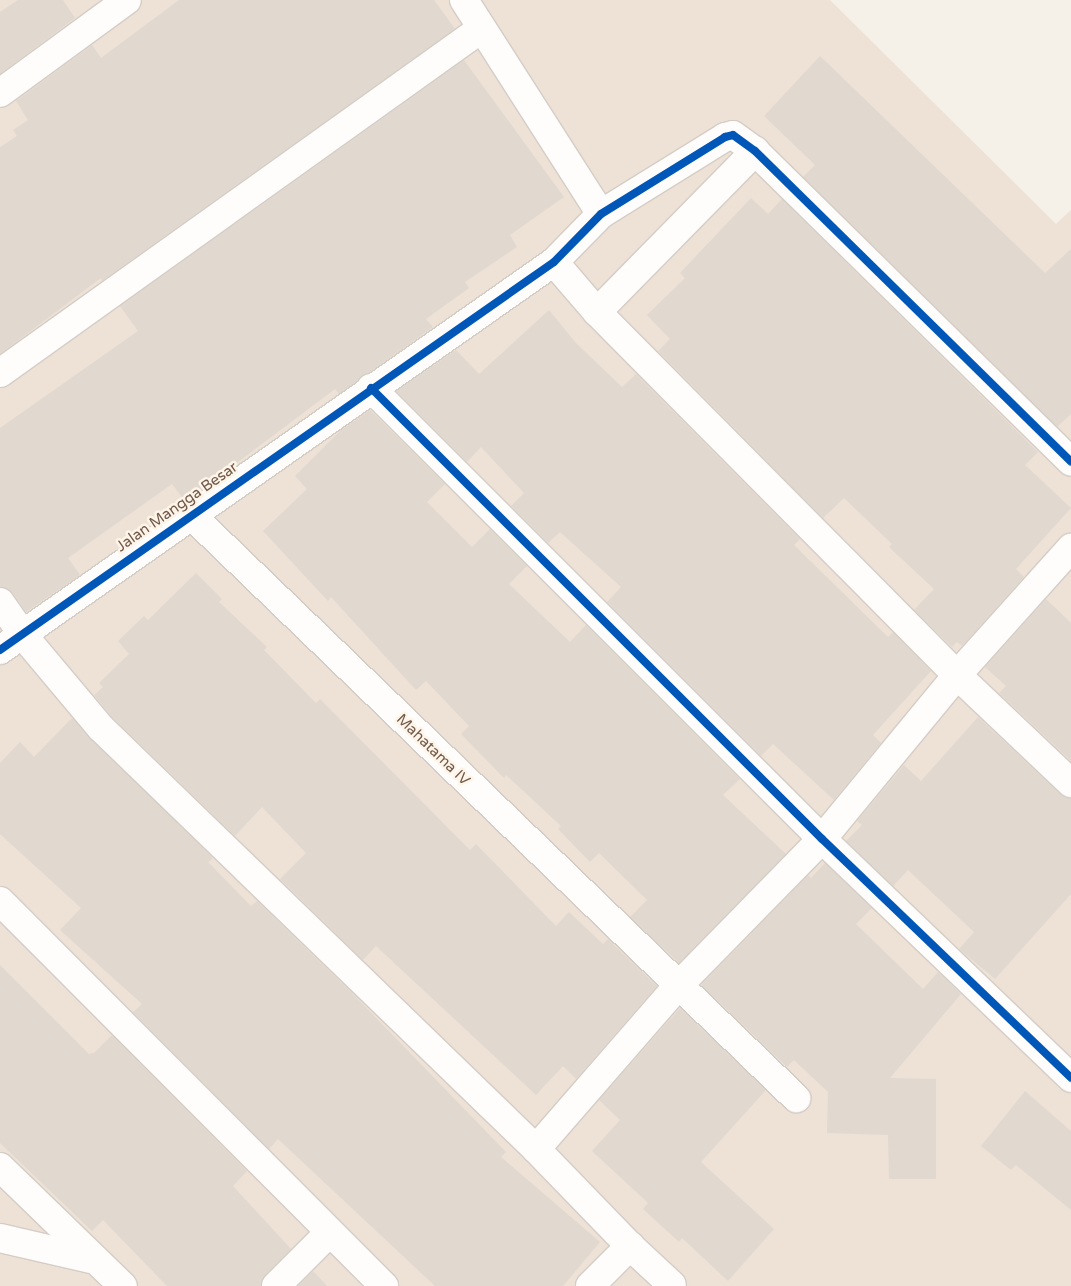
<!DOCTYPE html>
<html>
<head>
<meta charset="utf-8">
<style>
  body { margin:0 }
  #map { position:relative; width:1071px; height:1286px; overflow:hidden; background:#f5f0e8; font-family:"Varela Round",sans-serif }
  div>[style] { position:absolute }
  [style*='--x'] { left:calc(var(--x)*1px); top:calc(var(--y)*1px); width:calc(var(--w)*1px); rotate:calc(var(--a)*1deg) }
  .residential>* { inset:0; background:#eee2d6 }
  .building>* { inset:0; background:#e1d8d0 }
  .roads { filter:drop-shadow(1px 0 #d4cdc6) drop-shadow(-1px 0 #d4cdc6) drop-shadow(0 1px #d4cdc6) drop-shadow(0 -1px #d4cdc6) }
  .minor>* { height:28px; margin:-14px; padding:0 14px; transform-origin:14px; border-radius:14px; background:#fefdfc }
  .cycleway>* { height:8px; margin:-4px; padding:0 4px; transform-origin:4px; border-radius:4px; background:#0057b8 }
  span { translate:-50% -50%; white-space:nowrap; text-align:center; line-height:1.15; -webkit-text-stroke:5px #fef5e8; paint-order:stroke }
  .street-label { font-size:15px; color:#70584b }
</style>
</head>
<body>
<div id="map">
  <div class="residential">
    <i style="clip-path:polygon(0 0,830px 0,1056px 224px,1071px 210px,1071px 1286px,0 1286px)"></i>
  </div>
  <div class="building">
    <i style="clip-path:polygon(18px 0,63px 0,75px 18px,0 74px,0 12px)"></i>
    <i style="clip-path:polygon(179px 0,434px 0,455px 29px,102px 281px,101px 278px,0 354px,0 147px,17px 136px,13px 130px,28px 120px,16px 101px,92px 45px,101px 58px)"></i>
    <i style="clip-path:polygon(820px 56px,1045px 273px,1071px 249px,1071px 414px,1057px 427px,803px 177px,815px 165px,764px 116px)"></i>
    <i style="clip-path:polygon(464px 60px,564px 197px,510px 235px,517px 247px,465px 282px,469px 288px,426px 319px,433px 327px,339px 394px,335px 389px,189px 499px,184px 500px,172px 484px,68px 558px,80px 575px,26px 612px,13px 593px,0 587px,0 428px,138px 331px,120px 306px)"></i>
    <i style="clip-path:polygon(751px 198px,768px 214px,782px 199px,1038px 452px,1025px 465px,1071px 508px,1016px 569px,1024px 577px,962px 646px,957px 642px,952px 647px,914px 610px,934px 589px,889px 547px,892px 544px,844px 498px,823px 518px,658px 351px,670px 339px,647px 315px,685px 278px,680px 273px)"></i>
    <i style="clip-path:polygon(549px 310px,576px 343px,622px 387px,636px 374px,800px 539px,794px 545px,888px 637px,893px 632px,931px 671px,873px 735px,881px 743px,834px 800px,773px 744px,761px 756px,607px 602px,621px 587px,560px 532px,548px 543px,511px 506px,524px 493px,481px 447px,467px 462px,396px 391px,456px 350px,479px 374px)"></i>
    <i style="clip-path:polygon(370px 410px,445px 484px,427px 502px,472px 547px,490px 529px,527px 566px,509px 584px,570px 642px,586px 625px,740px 779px,723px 795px,786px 854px,679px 963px,630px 917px,647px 900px,599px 853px,590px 862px,558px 829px,561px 826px,506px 775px,504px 778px,461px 734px,469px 726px,426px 681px,416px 690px,331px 597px,328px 601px,263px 531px,307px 489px,295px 476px,341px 430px)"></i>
    <i style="clip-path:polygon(196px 573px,222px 599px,219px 602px,267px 647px,264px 650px,316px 703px,320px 699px,470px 850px,476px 844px,556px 926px,569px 912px,603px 944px,608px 939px,657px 986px,576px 1079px,563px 1066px,536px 1095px,376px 946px,363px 960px,280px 879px,306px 853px,262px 807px,235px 836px,112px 717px,94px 695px,103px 687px,99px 683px,129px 654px,118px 641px,144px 616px,148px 620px)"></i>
    <i style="clip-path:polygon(1046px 599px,1071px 623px,1071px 761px,999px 693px,1006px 686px,985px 667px)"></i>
    <i style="clip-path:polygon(978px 717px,1060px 794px,1071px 798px,1071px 894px,995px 979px,959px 949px,974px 932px,908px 870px,893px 886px,846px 841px,862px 825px,857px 821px,904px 765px,921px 781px)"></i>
    <i style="clip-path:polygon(72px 718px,213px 858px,208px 862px,251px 906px,257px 901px,352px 993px,506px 1152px,501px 1157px,600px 1242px,563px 1286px,435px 1286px,278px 1139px,269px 1149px,133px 1012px,142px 1004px,60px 930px,81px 908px,0 834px,0 763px,20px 742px,34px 757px)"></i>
    <i style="clip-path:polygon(825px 863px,872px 908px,856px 924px,923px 989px,938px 972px,961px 994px,890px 1078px,936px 1079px,936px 1179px,889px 1179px,888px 1135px,827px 1133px,828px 1092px,794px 1060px,787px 1067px,701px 985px,808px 875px,811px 878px)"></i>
    <i style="clip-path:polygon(0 965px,89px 1054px,94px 1053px,112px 1035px,247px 1171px,233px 1186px,291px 1249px,265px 1275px,261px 1286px,167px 1286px,103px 1220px,92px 1231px,0 1143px)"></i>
    <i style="clip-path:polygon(680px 1008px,766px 1090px,701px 1162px,774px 1229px,728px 1281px,682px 1238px,679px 1242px,643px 1209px,648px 1203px,592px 1151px,620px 1120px,599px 1100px)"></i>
    <i style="clip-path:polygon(1025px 1091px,1071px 1131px,1071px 1210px,1016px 1165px,1011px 1170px,981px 1146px)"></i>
    <i style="clip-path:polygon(313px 1271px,327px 1286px,298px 1286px)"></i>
  </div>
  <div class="roads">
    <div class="minor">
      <i style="--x:464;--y:0;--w:254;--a:57.4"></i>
      <i style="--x:0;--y:93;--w:157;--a:-36.2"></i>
      <i style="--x:554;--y:262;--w:66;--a:49.3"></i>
      <i style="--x:597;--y:312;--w:511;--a:45.24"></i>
      <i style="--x:957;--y:675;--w:157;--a:43.5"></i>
      <i style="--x:597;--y:312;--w:226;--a:-45.5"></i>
      <i style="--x:0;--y:373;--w:591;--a:-35.57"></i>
      <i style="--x:371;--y:388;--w:638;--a:45"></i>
      <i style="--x:822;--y:839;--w:345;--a:43.8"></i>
      <i style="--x:190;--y:514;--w:842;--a:43.94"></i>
      <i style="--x:0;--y:602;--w:39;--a:55"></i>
      <i style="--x:22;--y:634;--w:123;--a:50"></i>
      <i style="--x:101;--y:728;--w:605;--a:44.06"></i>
      <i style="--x:536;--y:1149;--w:135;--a:45.9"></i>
      <i style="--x:630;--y:1246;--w:57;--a:42.9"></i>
      <i style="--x:0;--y:650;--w:676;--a:-35.01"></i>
      <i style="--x:554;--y:262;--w:67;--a:-45.6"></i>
      <i style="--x:601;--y:214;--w:146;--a:-31.8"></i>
      <i style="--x:725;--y:137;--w:8;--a:-14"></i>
      <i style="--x:733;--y:135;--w:27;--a:36"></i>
      <i style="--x:755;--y:151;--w:443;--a:44.5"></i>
      <i style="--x:0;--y:901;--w:544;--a:45.07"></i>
      <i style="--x:536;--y:1149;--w:215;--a:-49"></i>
      <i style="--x:677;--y:987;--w:207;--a:-45.6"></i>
      <i style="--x:822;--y:839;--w:212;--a:-50.5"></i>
      <i style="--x:957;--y:675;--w:171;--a:-48.1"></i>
      <i style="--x:0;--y:1167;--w:171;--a:44.1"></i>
      <i style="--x:0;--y:1238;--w:98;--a:13"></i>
      <i style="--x:276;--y:1286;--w:76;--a:-45"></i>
      <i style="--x:590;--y:1286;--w:57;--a:-45"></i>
    </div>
  </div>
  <div class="cycleway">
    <i style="--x:371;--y:388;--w:638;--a:45"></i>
    <i style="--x:822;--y:839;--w:345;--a:43.8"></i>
    <i style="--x:0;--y:650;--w:676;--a:-35.01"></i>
    <i style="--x:554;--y:262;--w:67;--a:-45.6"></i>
    <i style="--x:601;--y:214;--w:146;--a:-31.8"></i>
    <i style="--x:725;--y:137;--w:8;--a:-14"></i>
    <i style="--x:733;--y:135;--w:27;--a:36"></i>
    <i style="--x:755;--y:151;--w:443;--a:44.5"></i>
  </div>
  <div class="street-label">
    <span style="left:177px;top:507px;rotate:-35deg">Jalan Mangga Besar</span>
    <span style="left:433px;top:750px;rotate:44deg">Mahatama IV</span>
  </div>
</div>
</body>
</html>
